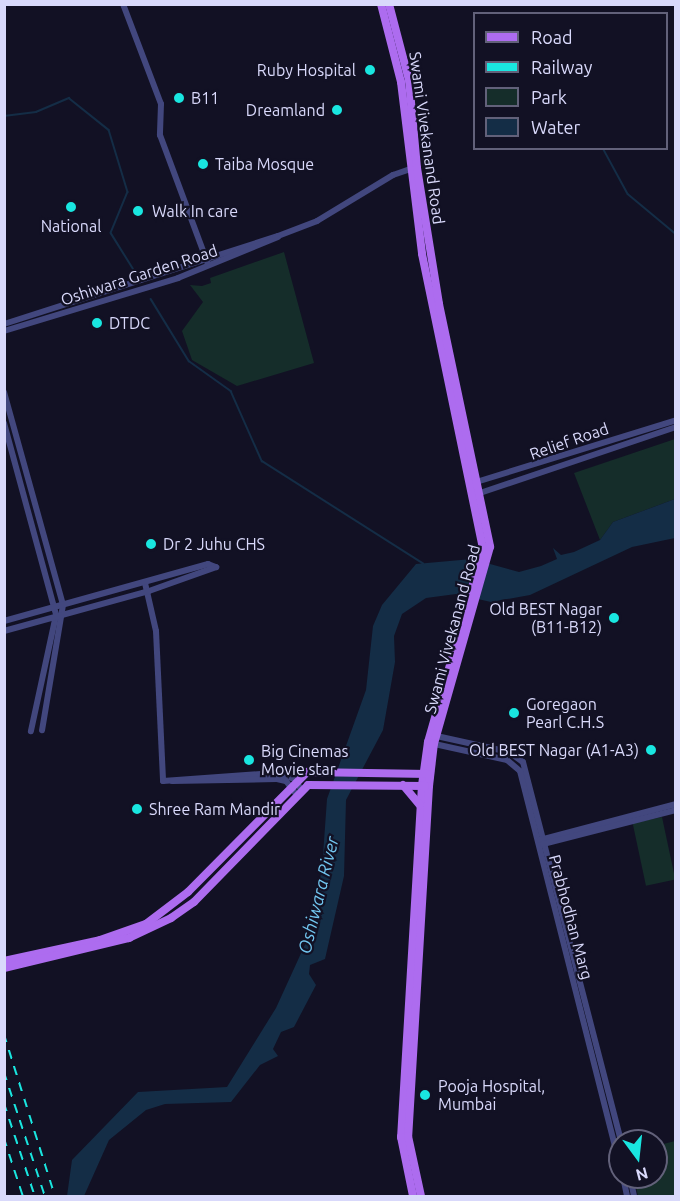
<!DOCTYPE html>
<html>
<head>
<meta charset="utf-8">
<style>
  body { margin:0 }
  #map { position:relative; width:680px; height:1201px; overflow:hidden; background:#121124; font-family:Ubuntu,sans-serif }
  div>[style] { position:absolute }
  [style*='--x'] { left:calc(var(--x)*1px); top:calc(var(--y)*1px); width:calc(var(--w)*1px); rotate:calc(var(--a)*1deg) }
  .green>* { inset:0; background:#152d2a; transform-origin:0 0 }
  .water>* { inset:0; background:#142d46 }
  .stream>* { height:1.5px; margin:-0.75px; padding:0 0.75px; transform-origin:0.75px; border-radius:0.75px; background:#142d46 }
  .minor>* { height:6px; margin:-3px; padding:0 3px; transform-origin:3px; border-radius:3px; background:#42477e }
  .major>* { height:8px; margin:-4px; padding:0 4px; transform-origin:4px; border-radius:4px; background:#ad6cef }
  .rail>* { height:1.5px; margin-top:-0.75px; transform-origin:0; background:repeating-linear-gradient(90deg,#19e6e0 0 9px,transparent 0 17px) }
  .dots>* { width:16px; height:16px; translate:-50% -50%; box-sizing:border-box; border:3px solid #121124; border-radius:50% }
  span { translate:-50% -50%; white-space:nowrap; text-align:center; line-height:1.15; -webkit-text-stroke:4.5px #121124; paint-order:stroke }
  .poi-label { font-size:16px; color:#d9d9fb }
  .right { translate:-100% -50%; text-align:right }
  .left { translate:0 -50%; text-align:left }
  .street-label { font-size:16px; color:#d9d9fb }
  .water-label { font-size:18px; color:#72c6f0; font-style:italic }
  .frame { position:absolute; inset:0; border:6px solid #d9d9fb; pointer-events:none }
  .legend { position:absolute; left:473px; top:12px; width:195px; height:138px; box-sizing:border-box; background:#121124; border:2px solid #62617a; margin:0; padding:8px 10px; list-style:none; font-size:18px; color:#d9d9fb }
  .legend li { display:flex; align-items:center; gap:12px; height:30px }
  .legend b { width:30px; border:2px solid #62617a }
  .north { position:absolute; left:608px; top:1129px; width:60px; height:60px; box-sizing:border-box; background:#121124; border:2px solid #62617a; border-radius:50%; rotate:165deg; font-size:16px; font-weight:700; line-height:24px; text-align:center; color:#d9d9fb }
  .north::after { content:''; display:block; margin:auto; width:21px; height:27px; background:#19e6e0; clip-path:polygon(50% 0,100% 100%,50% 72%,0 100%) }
</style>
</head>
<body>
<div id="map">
  <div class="green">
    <i style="clip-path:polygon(284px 252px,314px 363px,237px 386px,192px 360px,182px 331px,203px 302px,190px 285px,202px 286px,211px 283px,210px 278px)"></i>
    <i style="clip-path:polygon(675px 439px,675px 499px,613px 522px,600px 540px,574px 473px)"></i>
    <i style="left:662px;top:817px;width:64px;height:30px;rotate:78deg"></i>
    <i style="clip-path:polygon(675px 1141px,675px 1196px,638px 1196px,634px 1177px,656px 1177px,656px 1146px)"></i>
  </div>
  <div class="water">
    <i style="clip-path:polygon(675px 499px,675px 538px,632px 547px,530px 595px,491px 602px,456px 594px,426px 598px,402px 614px,394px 636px,395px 662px,383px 730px,346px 800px,344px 876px,325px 959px,310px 965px,309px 974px,316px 985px,294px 1027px,281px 1032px,273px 1049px,278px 1056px,260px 1065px,231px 1102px,165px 1104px,146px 1110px,109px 1140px,84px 1196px,67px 1196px,72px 1160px,138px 1092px,227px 1087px,276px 1008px,308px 938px,322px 869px,327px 799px,366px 690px,373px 626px,382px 605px,416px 564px,472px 559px,519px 572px,541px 566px,557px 559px,553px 548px,561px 555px,574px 552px,600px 540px,613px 522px)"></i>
  </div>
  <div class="stream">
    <i style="--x:4;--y:116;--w:32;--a:-7"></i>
    <i style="--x:36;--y:112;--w:36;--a:-23"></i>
    <i style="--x:69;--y:98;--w:51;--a:38.7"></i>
    <i style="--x:109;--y:130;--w:65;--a:73"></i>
    <i style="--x:128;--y:192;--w:44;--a:112.5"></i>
    <i style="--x:111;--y:233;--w:53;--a:58.1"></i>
    <i style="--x:603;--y:148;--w:52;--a:61.5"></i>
    <i style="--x:628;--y:194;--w:62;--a:39.8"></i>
    <i style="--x:151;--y:299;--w:73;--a:58.5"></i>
    <i style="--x:189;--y:361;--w:52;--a:35.5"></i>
    <i style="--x:231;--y:391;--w:77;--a:66.1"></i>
    <i style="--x:262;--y:461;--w:191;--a:32.4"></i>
  </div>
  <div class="minor">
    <i style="--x:123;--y:4;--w:107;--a:69.2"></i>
    <i style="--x:161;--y:104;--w:31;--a:92"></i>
    <i style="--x:160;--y:135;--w:138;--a:69.6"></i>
    <i style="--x:4;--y:324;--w:288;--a:-17.8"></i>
    <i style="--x:278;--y:236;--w:42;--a:-21"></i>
    <i style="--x:317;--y:221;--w:89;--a:-31.2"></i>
    <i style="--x:393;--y:175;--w:21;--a:-19"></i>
    <i style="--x:4;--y:331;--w:182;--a:-16.9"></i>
    <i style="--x:178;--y:278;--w:108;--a:-22.3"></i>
    <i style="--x:4;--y:392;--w:221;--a:74.5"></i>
    <i style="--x:63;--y:605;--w:127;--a:99.5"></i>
    <i style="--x:4;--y:423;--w:199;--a:74.8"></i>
    <i style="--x:56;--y:615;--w:119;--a:102.2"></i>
    <i style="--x:473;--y:483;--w:213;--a:-17.2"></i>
    <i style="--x:477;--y:494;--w:210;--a:-18.6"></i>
    <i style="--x:145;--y:583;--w:49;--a:77.1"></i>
    <i style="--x:156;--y:631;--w:150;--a:87.3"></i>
    <i style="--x:163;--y:781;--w:112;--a:-4.1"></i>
    <i style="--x:275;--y:773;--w:21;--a:17"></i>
    <i style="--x:295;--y:779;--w:13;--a:61"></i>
    <i style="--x:4;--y:621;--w:212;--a:-15.6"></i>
    <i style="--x:208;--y:564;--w:9;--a:21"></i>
    <i style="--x:4;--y:631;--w:150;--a:-15.4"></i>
    <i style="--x:149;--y:591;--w:71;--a:-19.7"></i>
    <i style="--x:432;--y:735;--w:79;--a:12.4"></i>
    <i style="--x:509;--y:752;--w:17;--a:36"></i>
    <i style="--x:523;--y:762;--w:391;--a:75.5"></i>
    <i style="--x:430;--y:743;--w:79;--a:12.4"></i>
    <i style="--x:507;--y:760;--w:17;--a:40"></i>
    <i style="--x:520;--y:771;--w:406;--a:75.8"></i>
    <i style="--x:172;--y:781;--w:105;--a:-1.1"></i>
    <i style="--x:277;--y:779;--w:9;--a:13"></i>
    <i style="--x:286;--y:781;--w:16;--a:52"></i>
    <i style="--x:540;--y:840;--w:141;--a:-14.8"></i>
    <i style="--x:543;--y:844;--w:137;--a:-14.3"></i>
    <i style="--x:623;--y:1177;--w:19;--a:78"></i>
    <i style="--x:630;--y:1177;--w:19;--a:78"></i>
  </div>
  <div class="major">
    <i style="--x:381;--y:4;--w:81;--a:75.6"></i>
    <i style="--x:401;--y:82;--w:173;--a:83"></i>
    <i style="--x:422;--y:254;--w:301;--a:78.3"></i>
    <i style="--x:483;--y:549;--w:201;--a:105.9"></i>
    <i style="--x:428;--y:742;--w:43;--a:97.9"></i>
    <i style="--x:422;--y:785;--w:353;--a:93.4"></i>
    <i style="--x:401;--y:1137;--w:60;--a:78.5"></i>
    <i style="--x:389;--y:4;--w:79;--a:75.3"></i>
    <i style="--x:409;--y:80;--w:88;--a:84.8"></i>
    <i style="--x:417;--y:168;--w:138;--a:80.8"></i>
    <i style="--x:439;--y:304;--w:248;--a:78.1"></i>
    <i style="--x:490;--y:547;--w:204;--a:105.9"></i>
    <i style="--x:434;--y:743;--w:43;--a:96.6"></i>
    <i style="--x:429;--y:786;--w:351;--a:93.4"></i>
    <i style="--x:408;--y:1136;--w:61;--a:77.8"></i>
    <i style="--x:403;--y:785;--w:26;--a:50"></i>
    <i style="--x:4;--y:961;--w:98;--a:-12.3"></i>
    <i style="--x:100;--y:940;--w:49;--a:-19.2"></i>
    <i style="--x:146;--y:924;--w:53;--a:-37.3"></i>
    <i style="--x:188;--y:892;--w:169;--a:-45.2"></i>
    <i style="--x:307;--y:772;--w:121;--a:0.9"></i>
    <i style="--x:4;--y:968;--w:129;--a:-13.5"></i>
    <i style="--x:129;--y:938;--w:47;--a:-25.5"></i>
    <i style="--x:171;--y:918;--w:28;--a:-35"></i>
    <i style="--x:194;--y:902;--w:163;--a:-45.7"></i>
    <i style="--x:308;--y:785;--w:117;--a:0.5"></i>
  </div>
  <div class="rail">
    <i style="--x:4;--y:1034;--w:170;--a:72.5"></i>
    <i style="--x:4;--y:1072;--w:131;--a:71.7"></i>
    <i style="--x:4;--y:1103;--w:98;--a:71.6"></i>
    <i style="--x:4;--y:1138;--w:61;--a:71.9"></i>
  </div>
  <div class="dots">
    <i style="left:370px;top:70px;background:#19e6e0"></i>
    <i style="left:179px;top:98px;background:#19e6e0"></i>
    <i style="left:337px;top:110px;background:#19e6e0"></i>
    <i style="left:203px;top:164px;background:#19e6e0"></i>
    <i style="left:71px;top:207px;background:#19e6e0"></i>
    <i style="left:138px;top:211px;background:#19e6e0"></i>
    <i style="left:97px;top:323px;background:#19e6e0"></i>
    <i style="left:151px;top:544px;background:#19e6e0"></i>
    <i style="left:614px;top:618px;background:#19e6e0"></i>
    <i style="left:514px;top:713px;background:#19e6e0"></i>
    <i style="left:651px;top:750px;background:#19e6e0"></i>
    <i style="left:249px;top:760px;background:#19e6e0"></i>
    <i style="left:137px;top:809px;background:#19e6e0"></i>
    <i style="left:425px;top:1095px;background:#19e6e0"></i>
  </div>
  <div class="poi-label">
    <span class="right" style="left:356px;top:70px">Ruby Hospital</span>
    <span class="left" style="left:191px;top:98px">B11</span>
    <span class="right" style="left:325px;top:110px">Dreamland</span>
    <span class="left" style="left:215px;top:164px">Taiba Mosque</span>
    <span class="left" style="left:152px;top:211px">Walk In care</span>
    <span style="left:71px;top:226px">National</span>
    <span class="left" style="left:109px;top:323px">DTDC</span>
    <span class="left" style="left:163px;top:544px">Dr 2 Juhu CHS</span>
    <span class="right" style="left:602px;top:618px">Old BEST Nagar<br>(B11-B12)</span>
    <span class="left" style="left:526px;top:713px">Goregaon<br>Pearl C.H.S</span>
    <span class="right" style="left:639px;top:750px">Old BEST Nagar (A1-A3)</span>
    <span class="left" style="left:261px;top:760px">Big Cinemas<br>Movie star</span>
    <span class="left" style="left:149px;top:809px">Shree Ram Mandir</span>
    <span class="left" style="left:438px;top:1095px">Pooja Hospital,<br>Mumbai</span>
  </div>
  <div class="street-label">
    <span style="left:427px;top:138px;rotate:82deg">Swami Vivekanand Road</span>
    <span style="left:139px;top:275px;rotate:-18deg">Oshiwara Garden Road</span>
    <span style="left:569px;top:441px;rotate:-19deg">Relief Road</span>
    <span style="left:452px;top:629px;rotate:-75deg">Swami Vivekanand Road</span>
    <span style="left:571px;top:917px;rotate:75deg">Prabhodhan Marg</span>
  </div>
  <div class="water-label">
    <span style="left:318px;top:895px;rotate:-76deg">Oshiwara River</span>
  </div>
  <div class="frame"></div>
  <ul class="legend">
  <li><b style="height:8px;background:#ad6cef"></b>Road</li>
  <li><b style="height:8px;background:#19e6e0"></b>Railway</li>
  <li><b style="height:16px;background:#152d2a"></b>Park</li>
  <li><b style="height:16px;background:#142d46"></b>Water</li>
  </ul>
  <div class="north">N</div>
</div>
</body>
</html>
